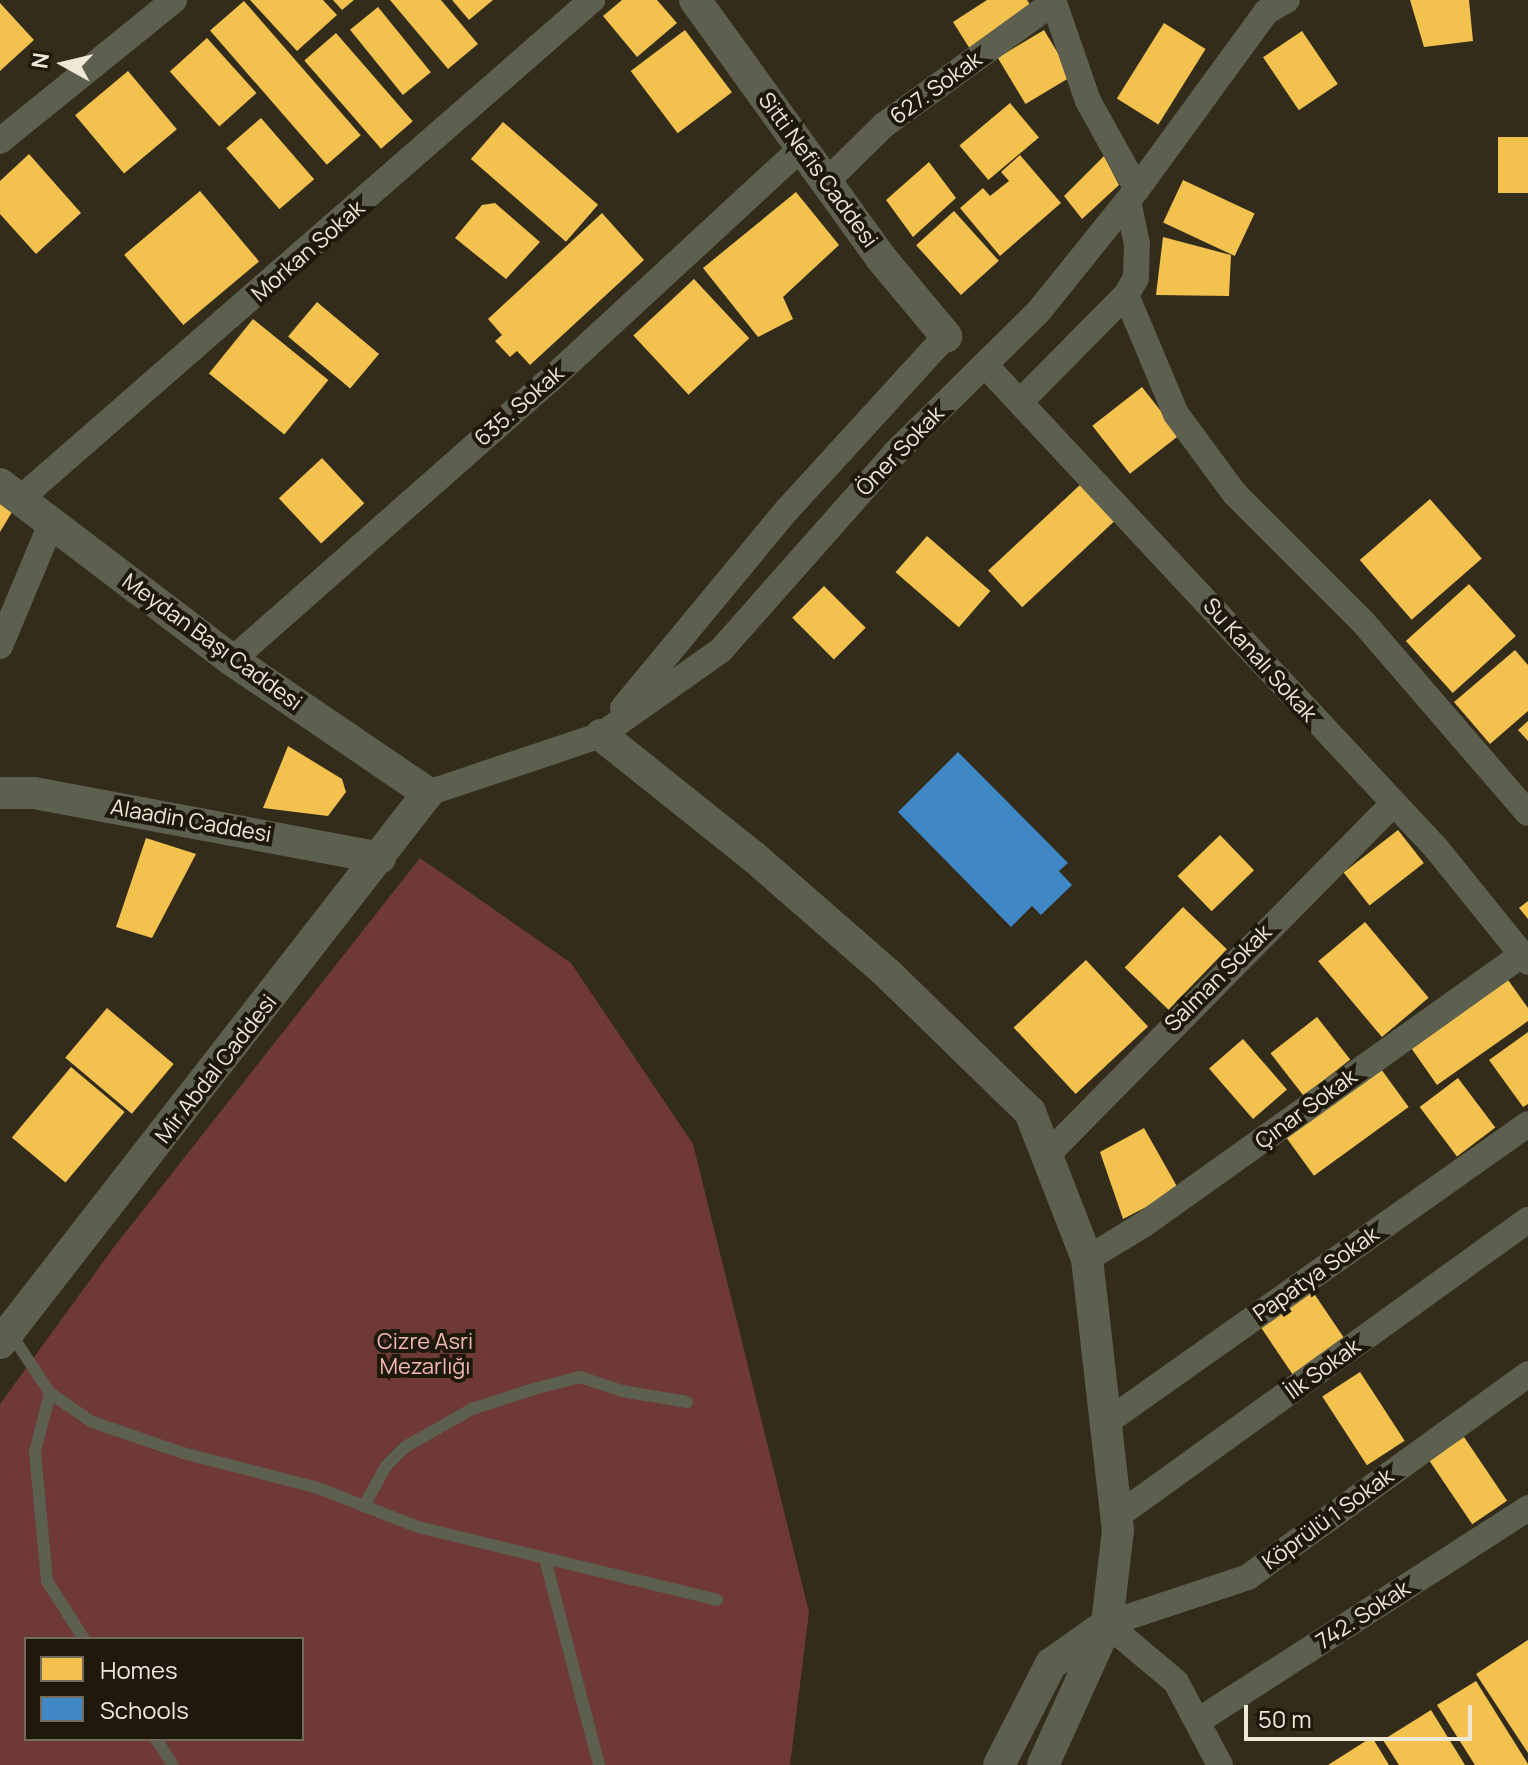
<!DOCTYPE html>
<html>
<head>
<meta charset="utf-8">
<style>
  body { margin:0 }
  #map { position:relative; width:1528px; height:1765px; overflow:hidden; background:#332c1b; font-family:Manrope,sans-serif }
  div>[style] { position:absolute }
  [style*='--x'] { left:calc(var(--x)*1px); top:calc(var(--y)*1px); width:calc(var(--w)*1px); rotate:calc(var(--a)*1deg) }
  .green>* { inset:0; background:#6e3937 }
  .homes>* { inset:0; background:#f2c14e; transform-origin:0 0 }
  .schools>* { inset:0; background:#3f88c5 }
  .service>* { height:12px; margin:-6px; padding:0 6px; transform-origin:6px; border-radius:6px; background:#5d5f4f }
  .minor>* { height:26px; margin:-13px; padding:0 13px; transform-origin:13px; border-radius:13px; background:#5d5f4f }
  .tertiary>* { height:32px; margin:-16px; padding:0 16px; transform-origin:16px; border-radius:16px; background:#5d5f4f }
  span { translate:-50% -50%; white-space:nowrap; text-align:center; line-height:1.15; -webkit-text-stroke:8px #1f190c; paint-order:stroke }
  .street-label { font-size:22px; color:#f0e8d7 }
  .park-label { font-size:22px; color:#f4b9b6 }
  .legend { position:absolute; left:24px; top:1637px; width:280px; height:104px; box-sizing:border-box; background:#1f190c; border:2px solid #736c5d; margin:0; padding:10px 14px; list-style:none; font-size:24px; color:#f0e8d7 }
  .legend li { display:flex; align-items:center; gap:16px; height:40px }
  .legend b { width:40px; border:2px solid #736c5d }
  .north { position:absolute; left:24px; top:24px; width:80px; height:80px; -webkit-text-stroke:6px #1f190c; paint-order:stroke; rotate:278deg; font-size:22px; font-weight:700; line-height:32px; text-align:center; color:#f0e8d7 }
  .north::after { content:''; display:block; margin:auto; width:28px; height:36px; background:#f0e8d7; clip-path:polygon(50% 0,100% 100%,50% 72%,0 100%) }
  .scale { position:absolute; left:1244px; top:1705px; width:228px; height:36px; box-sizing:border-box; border:4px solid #f0e8d7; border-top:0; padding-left:10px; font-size:24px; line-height:28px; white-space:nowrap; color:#f0e8d7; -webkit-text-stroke:6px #1f190c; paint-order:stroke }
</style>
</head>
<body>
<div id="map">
  <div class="green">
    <i style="clip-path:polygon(evenodd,420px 858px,571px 963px,693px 1144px,809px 1612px,790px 1765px,0 1765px,0 1404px,114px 1247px,420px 858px,26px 1639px,302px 1639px,302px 1739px,26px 1739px,26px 1639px)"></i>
  </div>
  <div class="homes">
    <i style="clip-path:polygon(250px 0,323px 0,337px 15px,297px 51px)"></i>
    <i style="clip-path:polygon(333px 0,354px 0,342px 10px)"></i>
    <i style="clip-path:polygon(390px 0,441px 0,478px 44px,448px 69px)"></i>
    <i style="clip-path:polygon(452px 0,493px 0,469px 20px)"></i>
    <i style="clip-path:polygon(622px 0,657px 0,677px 23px,637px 57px,603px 16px)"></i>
    <i style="clip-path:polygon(987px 0,1027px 0,1033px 9px,970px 49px,953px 22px)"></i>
    <i style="clip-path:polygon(1410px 0,1469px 0,1473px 41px,1424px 47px)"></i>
    <i style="left:244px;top:1px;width:178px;height:45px;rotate:49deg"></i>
    <i style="clip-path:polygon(0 3px,34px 40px,0 71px)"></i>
    <i style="left:378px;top:7px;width:84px;height:36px;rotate:51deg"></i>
    <i style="left:1164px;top:23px;width:49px;height:89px;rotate:32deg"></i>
    <i style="left:685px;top:30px;width:78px;height:68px;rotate:53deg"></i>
    <i style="left:1044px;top:30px;width:54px;height:54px;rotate:59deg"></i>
    <i style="left:1302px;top:31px;width:64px;height:47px;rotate:56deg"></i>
    <i style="left:336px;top:33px;width:117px;height:42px;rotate:49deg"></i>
    <i style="left:207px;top:38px;width:74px;height:50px;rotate:48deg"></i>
    <i style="left:128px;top:71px;width:76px;height:69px;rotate:50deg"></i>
    <i style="left:1010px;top:103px;width:45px;height:66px;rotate:50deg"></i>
    <i style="left:261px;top:118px;width:81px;height:46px;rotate:49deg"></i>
    <i style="left:503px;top:122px;width:126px;height:49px;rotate:41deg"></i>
    <i style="left:1498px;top:137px;width:30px;height:56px"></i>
    <i style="clip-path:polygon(29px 154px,81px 213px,36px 254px,0 214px,0 181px)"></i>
    <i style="clip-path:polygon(1020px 155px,1061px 203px,1000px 256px,960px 208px,983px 188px,990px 196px,1009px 181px,1001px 172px)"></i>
    <i style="clip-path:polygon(1104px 156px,1119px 185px,1082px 219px,1064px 196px)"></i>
    <i style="clip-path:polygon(929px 162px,956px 198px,913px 237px,886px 200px)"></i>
    <i style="left:1183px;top:180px;width:79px;height:47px;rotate:25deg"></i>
    <i style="left:200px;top:191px;width:92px;height:99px;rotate:50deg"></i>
    <i style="clip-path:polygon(796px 192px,839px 245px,783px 297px,793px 319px,758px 337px,703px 268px)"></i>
    <i style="clip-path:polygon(495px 203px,540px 242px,506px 279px,455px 238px,482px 205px)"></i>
    <i style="left:954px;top:211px;width:67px;height:51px;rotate:48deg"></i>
    <i style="clip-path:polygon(602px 213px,644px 260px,530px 365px,517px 351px,510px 357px,495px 341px,502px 335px,488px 319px)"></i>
    <i style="clip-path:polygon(1163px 237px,1231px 255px,1229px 296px,1156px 295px)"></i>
    <i style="left:694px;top:279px;width:81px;height:83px;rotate:47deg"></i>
    <i style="left:317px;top:302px;width:81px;height:45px;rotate:40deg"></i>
    <i style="left:253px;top:319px;width:97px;height:70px;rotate:39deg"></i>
    <i style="left:1142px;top:387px;width:61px;height:63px;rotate:52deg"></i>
    <i style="left:322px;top:458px;width:62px;height:59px;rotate:47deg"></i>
    <i style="left:1081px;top:484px;width:50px;height:127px;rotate:47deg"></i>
    <i style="left:1430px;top:499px;width:79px;height:93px;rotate:49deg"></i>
    <i style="clip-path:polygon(0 504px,12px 512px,0 532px)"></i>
    <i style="left:927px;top:536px;width:84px;height:48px;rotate:41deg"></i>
    <i style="left:1469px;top:584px;width:70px;height:85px;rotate:48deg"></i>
    <i style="left:824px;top:586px;width:59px;height:45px;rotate:45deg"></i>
    <i style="clip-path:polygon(1515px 650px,1528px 665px,1528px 711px,1490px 744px,1454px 702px)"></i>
    <i style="clip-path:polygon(1528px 721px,1528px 741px,1518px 730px)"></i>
    <i style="clip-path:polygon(288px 746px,342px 779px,346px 792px,328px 816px,263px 808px)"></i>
    <i style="left:1398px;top:830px;width:42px;height:69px;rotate:52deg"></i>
    <i style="left:1220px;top:835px;width:49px;height:59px;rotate:46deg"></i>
    <i style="clip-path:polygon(146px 838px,196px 854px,152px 938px,116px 927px)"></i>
    <i style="clip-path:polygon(1528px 901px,1528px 919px,1519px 908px)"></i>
    <i style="left:1183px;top:907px;width:61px;height:84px;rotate:44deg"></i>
    <i style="left:1365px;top:922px;width:99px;height:61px;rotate:50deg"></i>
    <i style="left:1086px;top:960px;width:91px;height:99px;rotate:47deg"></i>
    <i style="clip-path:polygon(1506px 977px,1528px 1008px,1528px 1021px,1437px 1085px,1409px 1045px)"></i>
    <i style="left:107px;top:1008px;width:87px;height:65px;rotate:40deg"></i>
    <i style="left:1317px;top:1017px;width:54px;height:59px;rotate:52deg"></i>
    <i style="clip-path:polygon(1528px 1032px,1528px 1104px,1523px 1107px,1489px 1060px)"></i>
    <i style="left:1243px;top:1039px;width:67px;height:45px;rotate:49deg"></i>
    <i style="left:71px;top:1067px;width:70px;height:92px;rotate:40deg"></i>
    <i style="left:1381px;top:1069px;width:47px;height:117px;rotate:54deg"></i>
    <i style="left:1458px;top:1078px;width:62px;height:48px;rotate:53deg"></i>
    <i style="clip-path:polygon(1144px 1128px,1179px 1190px,1123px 1219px,1100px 1152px)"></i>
    <i style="left:1311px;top:1289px;width:61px;height:63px;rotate:56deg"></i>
    <i style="left:1360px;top:1372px;width:82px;height:45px;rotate:57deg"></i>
    <i style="left:1464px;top:1437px;width:77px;height:42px;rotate:56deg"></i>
    <i style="clip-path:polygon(1528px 1640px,1528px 1753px,1476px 1674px)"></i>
    <i style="clip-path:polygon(1476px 1681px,1528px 1764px,1528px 1765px,1475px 1765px,1437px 1705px)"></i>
    <i style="clip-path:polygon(1431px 1710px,1465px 1765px,1399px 1765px,1383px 1740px)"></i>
    <i style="clip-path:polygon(1372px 1737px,1389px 1765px,1328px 1765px)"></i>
  </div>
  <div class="schools">
    <i style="clip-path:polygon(958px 752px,1068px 863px,1059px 871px,1072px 885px,1041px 915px,1032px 906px,1011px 927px,898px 812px)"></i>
  </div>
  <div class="service">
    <i style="--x:11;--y:1334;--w:71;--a:56.5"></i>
    <i style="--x:50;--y:1393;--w:51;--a:34.6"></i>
    <i style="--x:92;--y:1422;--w:96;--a:18.8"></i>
    <i style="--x:183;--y:1453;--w:139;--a:14.5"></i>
    <i style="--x:318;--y:1488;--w:107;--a:21.3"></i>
    <i style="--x:418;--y:1527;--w:308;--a:13.7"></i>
    <i style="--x:50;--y:1393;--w:61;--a:104.3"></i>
    <i style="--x:35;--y:1452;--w:130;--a:84.7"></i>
    <i style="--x:47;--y:1581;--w:69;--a:57.5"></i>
    <i style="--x:364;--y:1506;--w:46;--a:-61.2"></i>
    <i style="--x:386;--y:1466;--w:27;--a:-45"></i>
    <i style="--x:405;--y:1447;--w:77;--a:-29.6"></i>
    <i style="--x:472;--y:1409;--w:65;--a:-17.9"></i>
    <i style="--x:534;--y:1389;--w:48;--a:-14.6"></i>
    <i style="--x:580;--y:1377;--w:44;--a:18.4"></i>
    <i style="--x:622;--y:1391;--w:66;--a:9.6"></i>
    <i style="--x:545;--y:1559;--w:213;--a:75.3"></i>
    <i style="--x:156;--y:1739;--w:31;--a:57"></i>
  </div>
  <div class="minor">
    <i style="--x:1053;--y:0;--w:107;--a:70.9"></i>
    <i style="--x:1088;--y:101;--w:101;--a:60.9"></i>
    <i style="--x:0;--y:141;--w:224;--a:-39"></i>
    <i style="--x:826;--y:182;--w:81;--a:-44.5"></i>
    <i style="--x:884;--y:125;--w:210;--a:-35.9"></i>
    <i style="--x:1128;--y:201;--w:44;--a:78.2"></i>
    <i style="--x:1137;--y:244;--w:34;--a:92"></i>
    <i style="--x:1136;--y:278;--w:20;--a:120"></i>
    <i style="--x:1126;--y:295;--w:129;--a:67.2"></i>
    <i style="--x:1176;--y:414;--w:99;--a:53.6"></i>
    <i style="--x:1235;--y:494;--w:181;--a:45"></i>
    <i style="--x:1363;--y:622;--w:252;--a:49.2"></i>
    <i style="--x:985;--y:365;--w:661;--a:46.96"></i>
    <i style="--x:1436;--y:848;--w:146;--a:51.1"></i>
    <i style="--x:1020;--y:402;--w:151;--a:-45.3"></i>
    <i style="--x:21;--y:498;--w:758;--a:-41.09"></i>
    <i style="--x:0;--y:646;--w:132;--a:-67.3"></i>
    <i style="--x:232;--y:660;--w:424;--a:-41.4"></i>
    <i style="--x:550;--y:380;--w:342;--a:-42.7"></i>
    <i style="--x:623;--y:708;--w:257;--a:-50.4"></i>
    <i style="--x:787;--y:510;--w:236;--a:-47.6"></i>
    <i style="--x:428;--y:793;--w:182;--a:-18.5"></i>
    <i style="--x:601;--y:735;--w:147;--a:-35.3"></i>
    <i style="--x:721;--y:650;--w:263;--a:-48.5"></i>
    <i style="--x:895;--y:453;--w:202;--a:-44.6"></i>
    <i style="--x:1039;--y:311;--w:156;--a:-51.2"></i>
    <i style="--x:1137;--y:189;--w:219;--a:-53.9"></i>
    <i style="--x:1266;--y:12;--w:24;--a:-30"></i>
    <i style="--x:1047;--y:1155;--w:493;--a:-45.4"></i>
    <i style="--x:1087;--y:1259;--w:66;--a:-31.3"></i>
    <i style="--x:1143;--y:1225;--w:465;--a:-35.5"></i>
    <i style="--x:1104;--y:1424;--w:519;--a:-35.28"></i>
    <i style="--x:1116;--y:1517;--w:508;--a:-35.79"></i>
    <i style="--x:1107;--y:1624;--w:149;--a:-18.4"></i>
    <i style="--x:1248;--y:1577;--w:346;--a:-35.9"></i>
    <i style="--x:1107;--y:1624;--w:90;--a:40"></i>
    <i style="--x:1176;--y:1682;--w:94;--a:62.1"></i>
    <i style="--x:1198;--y:1721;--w:393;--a:-32.8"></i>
  </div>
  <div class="tertiary">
    <i style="--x:695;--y:0;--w:318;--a:54.2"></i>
    <i style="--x:881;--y:258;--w:102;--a:50.2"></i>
    <i style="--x:0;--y:484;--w:291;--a:37.2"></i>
    <i style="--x:232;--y:660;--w:237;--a:34.2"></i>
    <i style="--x:428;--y:793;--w:697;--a:127.89"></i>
    <i style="--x:601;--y:735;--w:196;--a:38.6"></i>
    <i style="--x:754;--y:857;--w:178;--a:41.1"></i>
    <i style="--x:888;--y:974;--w:198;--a:44.2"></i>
    <i style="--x:1030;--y:1112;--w:158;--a:68.8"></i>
    <i style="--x:1087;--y:1259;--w:273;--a:83.5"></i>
    <i style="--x:1118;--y:1530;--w:95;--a:96.7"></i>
    <i style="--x:1107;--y:1624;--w:155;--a:114.4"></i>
    <i style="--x:0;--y:793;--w:34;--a:0"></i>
    <i style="--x:34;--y:793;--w:352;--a:10.6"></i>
    <i style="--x:999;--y:1765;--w:114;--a:-62.8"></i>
    <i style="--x:1051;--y:1664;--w:69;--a:-35.5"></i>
  </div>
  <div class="street-label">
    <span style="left:936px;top:88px;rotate:-36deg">627. Sokak</span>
    <span style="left:818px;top:170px;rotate:54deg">Sitti Nefis Caddesi</span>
    <span style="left:308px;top:251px;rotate:-41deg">Morkan Sokak</span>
    <span style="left:519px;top:406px;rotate:-41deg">635. Sokak</span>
    <span style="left:900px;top:451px;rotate:-46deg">Öner Sokak</span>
    <span style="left:212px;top:642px;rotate:36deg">Meydan Başı Caddesi</span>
    <span style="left:1260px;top:660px;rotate:48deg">Su Kanalı Sokak</span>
    <span style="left:191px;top:821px;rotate:10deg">Alaadin Caddesi</span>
    <span style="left:1218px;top:978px;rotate:-45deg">Salman Sokak</span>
    <span style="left:216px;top:1069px;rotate:-52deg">Mir Abdal Caddesi</span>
    <span style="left:1306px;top:1109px;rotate:-36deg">Çınar Sokak</span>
    <span style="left:1316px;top:1274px;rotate:-35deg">Papatya Sokak</span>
    <span style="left:1323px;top:1369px;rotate:-36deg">İlk Sokak</span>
    <span style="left:1328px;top:1519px;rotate:-36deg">Köprülü 1 Sokak</span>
    <span style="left:1363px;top:1615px;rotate:-33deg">742. Sokak</span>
  </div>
  <div class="park-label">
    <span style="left:425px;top:1354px">Cizre Asri<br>Mezarlığı</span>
  </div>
  <ul class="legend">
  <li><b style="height:22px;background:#f2c14e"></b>Homes</li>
  <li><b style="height:22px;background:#3f88c5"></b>Schools</li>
  </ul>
  <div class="north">N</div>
  <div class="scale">50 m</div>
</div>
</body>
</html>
